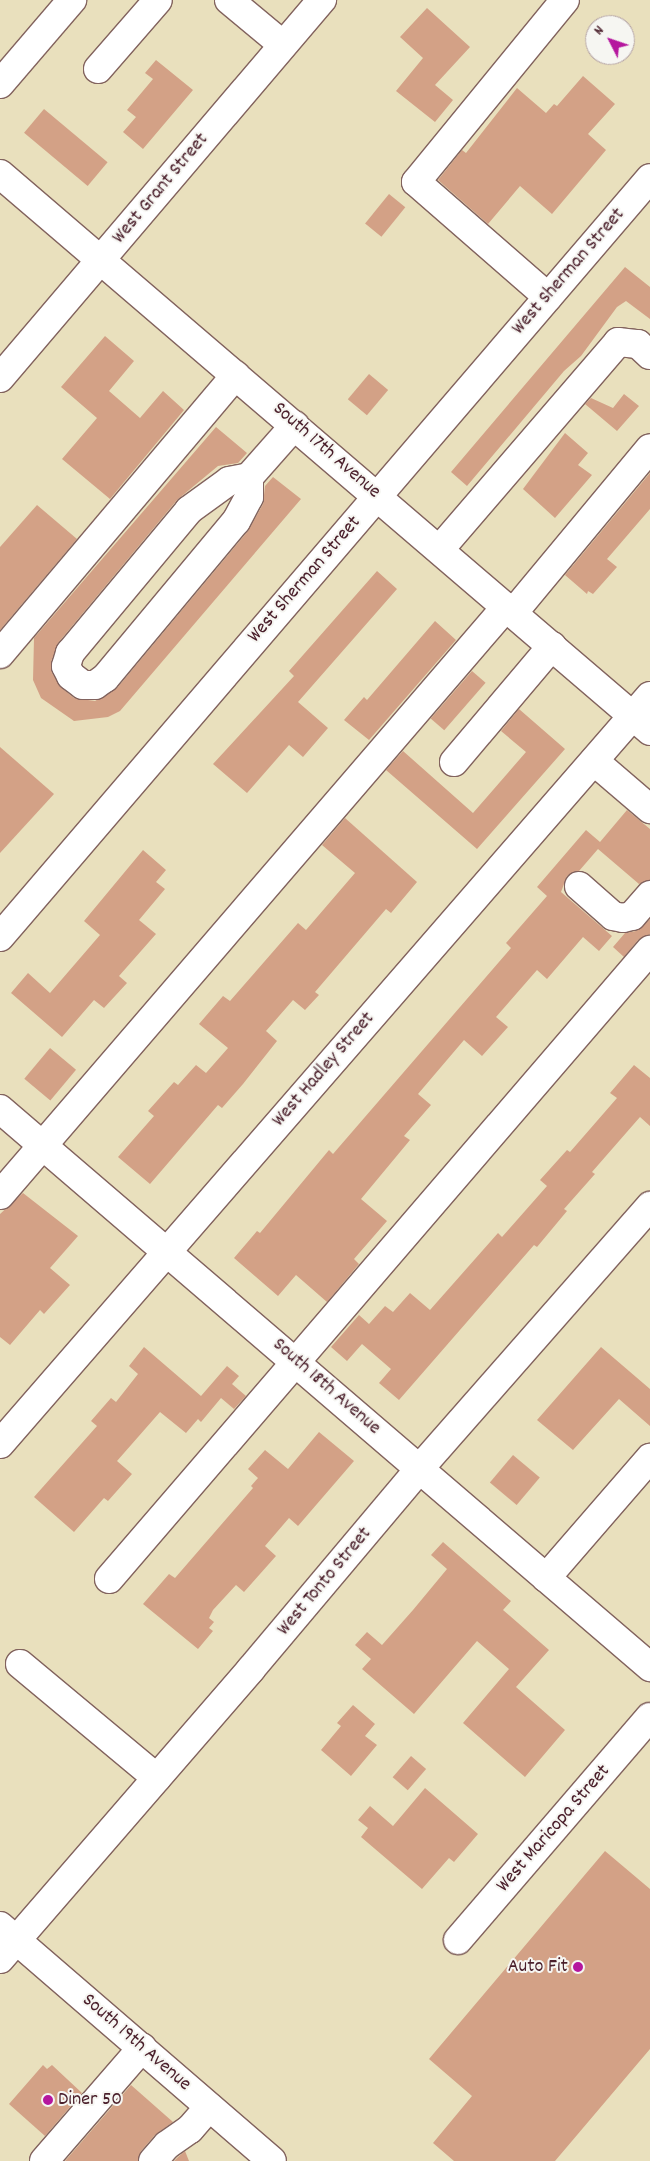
<!DOCTYPE html>
<html>
<head>
<meta charset="utf-8">
<style>
  body { margin:0 }
  #map { position:relative; width:650px; height:2161px; overflow:hidden; background:#e9e0bd; font-family:Dekko,sans-serif }
  div>[style] { position:absolute }
  [style*='--x'] { left:calc(var(--x)*1px); top:calc(var(--y)*1px); width:calc(var(--w)*1px); rotate:calc(var(--a)*1deg) }
  .building>* { inset:0; background:#d3a186; transform-origin:0 0 }
  .roads { filter:drop-shadow(1px 0 #82635e) drop-shadow(-1px 0 #82635e) drop-shadow(0 1px #82635e) drop-shadow(0 -1px #82635e) }
  .minor>* { height:28px; margin:-14px; padding:0 14px; transform-origin:14px; border-radius:14px; background:#fff }
  .major>* { height:28px; margin:-14px; padding:0 14px; transform-origin:14px; border-radius:14px; background:#fff }
  .dots>* { width:14px; height:14px; translate:-50% -50%; box-sizing:border-box; border:2px solid #f6f6f2; border-radius:50% }
  span { translate:-50% -50%; white-space:nowrap; text-align:center; line-height:1.15; -webkit-text-stroke:4px #f6f6f2; paint-order:stroke }
  .street-label { font-size:20px; color:#4a1f2b }
  .poi-label { font-size:20px; color:#4a1f2b }
  .right { translate:-100% -50%; text-align:right }
  .left { translate:0 -50%; text-align:left }
  .north { position:absolute; left:585px; top:15px; width:50px; height:50px; box-sizing:border-box; background:#f6f6f2; border:1px solid #b1a0a2; border-radius:50%; rotate:311deg; font-size:14px; font-weight:700; line-height:20px; text-align:center; color:#4a1f2b }
  .north::after { content:''; display:block; margin:auto; width:18px; height:22px; background:#b5179e; clip-path:polygon(50% 0,100% 100%,50% 72%,0 100%) }
</style>
</head>
<body>
<div id="map">
  <div class="building">
    <i style="clip-path:polygon(427px 8px,470px 47px,435px 85px,453px 100px,435px 122px,396px 91px,423px 58px,400px 37px)"></i>
    <i style="clip-path:polygon(156px 60px,193px 90px,143px 149px,123px 132px,136px 117px,127px 110px,153px 79px,145px 73px)"></i>
    <i style="clip-path:polygon(583px 76px,615px 104px,588px 134px,606px 150px,552px 214px,520px 186px,488px 224px,438px 180px,462px 150px,466px 153px,517px 88px,546px 113px,554px 104px,557px 106px)"></i>
    <i style="left:44px;top:109px;width:83px;height:31px;rotate:40deg"></i>
    <i style="left:389px;top:194px;width:21px;height:38px;rotate:39deg"></i>
    <i style="clip-path:polygon(625px 267px,650px 287px,650px 319px,626px 301px,617px 307px,581px 356px,564px 371px,467px 486px,451px 472px)"></i>
    <i style="clip-path:polygon(105px 336px,134px 361px,109px 391px,140px 418px,163px 391px,184px 410px,110px 499px,62px 459px,97px 418px,61px 387px)"></i>
    <i style="left:369px;top:374px;width:25px;height:33px;rotate:40deg"></i>
    <i style="clip-path:polygon(624px 394px,639px 406px,617px 431px,585px 404px,591px 398px,613px 408px)"></i>
    <i style="clip-path:polygon(216px 427px,247px 453px,238px 463px,218px 466px,177px 500px,58px 643px,51px 662px,52px 673px,62px 688px,74px 698px,95px 701px,117px 688px,248px 531px,263px 504px,265px 486px,273px 477px,301px 499px,120px 711px,108px 717px,74px 721px,41px 698px,33px 680px,34px 638px)"></i>
    <i style="clip-path:polygon(565px 433px,588px 453px,578px 465px,592px 475px,555px 518px,523px 489px)"></i>
    <i style="clip-path:polygon(650px 473px,650px 509px,607px 559px,617px 567px,593px 594px,588px 591px,587px 594px,565px 575px)"></i>
    <i style="clip-path:polygon(37px 505px,77px 539px,0 630px,0 547px)"></i>
    <i style="clip-path:polygon(377px 571px,397px 589px,298px 702px,328px 728px,303px 757px,289px 745px,247px 793px,213px 764px,294px 676px,289px 671px)"></i>
    <i style="clip-path:polygon(435px 621px,456px 640px,369px 740px,344px 720px,364px 697px,367px 700px)"></i>
    <i style="left:472px;top:671px;width:18px;height:63px;rotate:41deg"></i>
    <i style="clip-path:polygon(519px 709px,565px 749px,477px 849px,386px 770px,403px 751px,473px 813px,526px 752px,501px 731px)"></i>
    <i style="clip-path:polygon(0 747px,54px 794px,0 853px)"></i>
    <i style="clip-path:polygon(627px 810px,650px 829px,650px 880px,639px 884px,598px 849px,579px 871px,567px 876px,561px 892px,612px 936px,599px 951px,583px 937px,547px 979px,537px 970px,496px 1017px,508px 1027px,482px 1056px,464px 1040px,418px 1094px,431px 1105px,404px 1136px,410px 1140px,361px 1199px,387px 1221px,354px 1259px,359px 1264px,327px 1302px,296px 1275px,278px 1296px,234px 1258px,257px 1231px,260px 1233px,329px 1150px,333px 1154px,511px 948px,506px 943px,547px 896px,537px 887px,586px 830px,600px 842px)"></i>
    <i style="clip-path:polygon(345px 818px,417px 882px,391px 913px,386px 909px,315px 992px,319px 995px,305px 1010px,293px 1000px,266px 1031px,277px 1041px,243px 1084px,222px 1108px,218px 1105px,150px 1184px,118px 1157px,154px 1116px,148px 1111px,174px 1082px,178px 1085px,196px 1065px,206px 1073px,228px 1048px,199px 1024px,223px 996px,230px 1001px,298px 923px,306px 930px,355px 873px,322px 845px)"></i>
    <i style="clip-path:polygon(143px 850px,166px 870px,156px 882px,165px 889px,139px 920px,156px 934px,119px 976px,127px 983px,104px 1008px,94px 1000px,62px 1037px,11px 993px,28px 973px,50px 993px,100px 935px,84px 921px)"></i>
    <i style="clip-path:polygon(650px 919px,650px 934px,638px 940px,624px 957px,613px 947px,625px 933px,636px 931px)"></i>
    <i style="left:50px;top:1048px;width:34px;height:40px;rotate:40deg"></i>
    <i style="clip-path:polygon(634px 1065px,650px 1078px,650px 1126px,640px 1117px,592px 1172px,595px 1174px,564px 1209px,567px 1211px,537px 1247px,534px 1245px,399px 1400px,379px 1383px,391px 1369px,362px 1344px,347px 1361px,331px 1347px,359px 1315px,369px 1324px,385px 1306px,393px 1312px,410px 1293px,430px 1310px,498px 1233px,502px 1237px,547px 1186px,540px 1180px,567px 1150px,570px 1152px,617px 1098px,610px 1093px)"></i>
    <i style="clip-path:polygon(23px 1193px,78px 1236px,50px 1268px,70px 1285px,44px 1314px,40px 1310px,10px 1345px,0 1337px,0 1214px)"></i>
    <i style="clip-path:polygon(144px 1347px,201px 1396px,227px 1366px,239px 1376px,232px 1384px,246px 1396px,234px 1409px,221px 1398px,201px 1422px,198px 1419px,186px 1433px,160px 1412px,117px 1461px,132px 1474px,108px 1501px,104px 1498px,74px 1532px,34px 1497px,97px 1426px,91px 1421px,111px 1398px,116px 1402px,138px 1374px,129px 1366px)"></i>
    <i style="clip-path:polygon(601px 1347px,650px 1389px,650px 1426px,619px 1399px,573px 1450px,537px 1420px)"></i>
    <i style="clip-path:polygon(319px 1432px,354px 1461px,298px 1526px,289px 1518px,265px 1546px,276px 1556px,244px 1592px,236px 1585px,213px 1610px,209px 1618px,214px 1622px,209px 1628px,213px 1631px,198px 1649px,143px 1604px,169px 1574px,175px 1578px,253px 1488px,251px 1486px,258px 1478px,248px 1469px,265px 1450px,288px 1469px)"></i>
    <i style="left:513px;top:1455px;width:35px;height:36px;rotate:40deg"></i>
    <i style="clip-path:polygon(443px 1542px,511px 1601px,503px 1610px,549px 1650px,516px 1687px,565px 1730px,525px 1777px,463px 1723px,509px 1669px,477px 1641px,414px 1714px,362px 1669px,371px 1659px,355px 1645px,367px 1632px,382px 1645px,413px 1610px,447px 1569px,431px 1555px)"></i>
    <i style="clip-path:polygon(353px 1705px,375px 1724px,365px 1736px,377px 1745px,351px 1776px,321px 1750px,341px 1726px,337px 1723px)"></i>
    <i style="left:411px;top:1756px;width:20px;height:28px;rotate:41deg"></i>
    <i style="clip-path:polygon(425px 1788px,478px 1834px,454px 1862px,449px 1858px,422px 1889px,361px 1837px,368px 1828px,358px 1820px,370px 1806px,393px 1826px)"></i>
    <i style="clip-path:polygon(605px 1851px,650px 1889px,650px 2049px,555px 2161px,454px 2161px,433px 2143px,472px 2096px,429px 2059px)"></i>
    <i style="clip-path:polygon(43px 2065px,47px 2069px,52px 2065px,82px 2093px,45px 2136px,9px 2104px)"></i>
    <i style="clip-path:polygon(131px 2085px,173px 2122px,155px 2135px,141px 2151px,138px 2161px,65px 2161px)"></i>
    <i style="clip-path:polygon(185px 2151px,189px 2161px,174px 2161px,178px 2157px)"></i>
  </div>
  <div class="roads">
    <div class="minor">
      <i style="--x:229;--y:0;--w:70;--a:39.8"></i>
      <i style="--x:98;--y:69;--w:91;--a:-49"></i>
      <i style="--x:0;--y:84;--w:111;--a:-49.4"></i>
      <i style="--x:548;--y:297;--w:175;--a:-138.9"></i>
      <i style="--x:416;--y:182;--w:235;--a:-50.7"></i>
      <i style="--x:249;--y:477;--w:20;--a:90"></i>
      <i style="--x:249;--y:497;--w:27;--a:118"></i>
      <i style="--x:236;--y:521;--w:204;--a:129.8"></i>
      <i style="--x:105;--y:678;--w:12;--a:145"></i>
      <i style="--x:95;--y:685;--w:12;--a:180"></i>
      <i style="--x:83;--y:685;--w:15;--a:-143"></i>
      <i style="--x:71;--y:676;--w:11;--a:-117"></i>
      <i style="--x:66;--y:666;--w:14;--a:-73"></i>
      <i style="--x:70;--y:653;--w:186;--a:-50.2"></i>
      <i style="--x:189;--y:510;--w:49;--a:-35.9"></i>
      <i style="--x:229;--y:481;--w:20;--a:-11"></i>
      <i style="--x:249;--y:477;--w:69;--a:-48.5"></i>
      <i style="--x:440;--y:549;--w:273;--a:-49.3"></i>
      <i style="--x:618;--y:342;--w:20;--a:6"></i>
      <i style="--x:638;--y:344;--w:16;--a:43"></i>
      <i style="--x:513;--y:613;--w:214;--a:-50.3"></i>
      <i style="--x:0;--y:654;--w:365;--a:-49.8"></i>
      <i style="--x:594;--y:761;--w:74;--a:40.6"></i>
      <i style="--x:454;--y:762;--w:152;--a:-49.8"></i>
      <i style="--x:579;--y:886;--w:45;--a:41.4"></i>
      <i style="--x:613;--y:916;--w:10;--a:11"></i>
      <i style="--x:623;--y:918;--w:9;--a:-13"></i>
      <i style="--x:632;--y:916;--w:28;--a:-49"></i>
      <i style="--x:0;--y:937;--w:999;--a:-49.42"></i>
      <i style="--x:0;--y:1109;--w:857;--a:40.64"></i>
      <i style="--x:0;--y:1195;--w:776;--a:-49.29"></i>
      <i style="--x:0;--y:1444;--w:991;--a:-49.01"></i>
      <i style="--x:546;--y:1578;--w:159;--a:-49.1"></i>
      <i style="--x:109;--y:1579;--w:830;--a:-49.3"></i>
      <i style="--x:20;--y:1664;--w:178;--a:39.8"></i>
      <i style="--x:458;--y:1940;--w:294;--a:-49.3"></i>
      <i style="--x:0;--y:1959;--w:384;--a:-49.1"></i>
      <i style="--x:251;--y:1669;--w:263;--a:-49.9"></i>
      <i style="--x:420;--y:1468;--w:349;--a:-48.7"></i>
      <i style="--x:44;--y:2161;--w:150;--a:-49.1"></i>
      <i style="--x:153;--y:2161;--w:21;--a:-49"></i>
      <i style="--x:167;--y:2145;--w:28;--a:-35"></i>
      <i style="--x:190;--y:2129;--w:29;--a:-49"></i>
    </div>
    <div class="major">
      <i style="--x:0;--y:174;--w:856;--a:40.59"></i>
      <i style="--x:0;--y:378;--w:497;--a:-49.6"></i>
      <i style="--x:0;--y:1926;--w:359;--a:40.8"></i>
    </div>
  </div>
  <div class="dots">
    <i style="left:578px;top:1967px;background:#b5179e"></i>
    <i style="left:48px;top:2100px;background:#b5179e"></i>
  </div>
  <div class="street-label">
    <span style="left:161px;top:189px;rotate:-50deg">West Grant Street</span>
    <span style="left:569px;top:272px;rotate:-49deg">West Sherman Street</span>
    <span style="left:326px;top:451px;rotate:41deg">South 17th Avenue</span>
    <span style="left:305px;top:580px;rotate:-49deg">West Sherman Street</span>
    <span style="left:324px;top:1070px;rotate:-49deg">West Hadley Street</span>
    <span style="left:326px;top:1387px;rotate:41deg">South 18th Avenue</span>
    <span style="left:325px;top:1582px;rotate:-50deg">West Tonto Street</span>
    <span style="left:554px;top:1829px;rotate:-49deg">West Maricopa Street</span>
    <span style="left:136px;top:2043px;rotate:41deg">South 19th Avenue</span>
  </div>
  <div class="poi-label">
    <span class="right" style="left:568px;top:1967px">Auto Fit</span>
    <span class="left" style="left:58px;top:2100px">Diner 50</span>
  </div>
  <div class="north">N</div>
</div>
</body>
</html>
